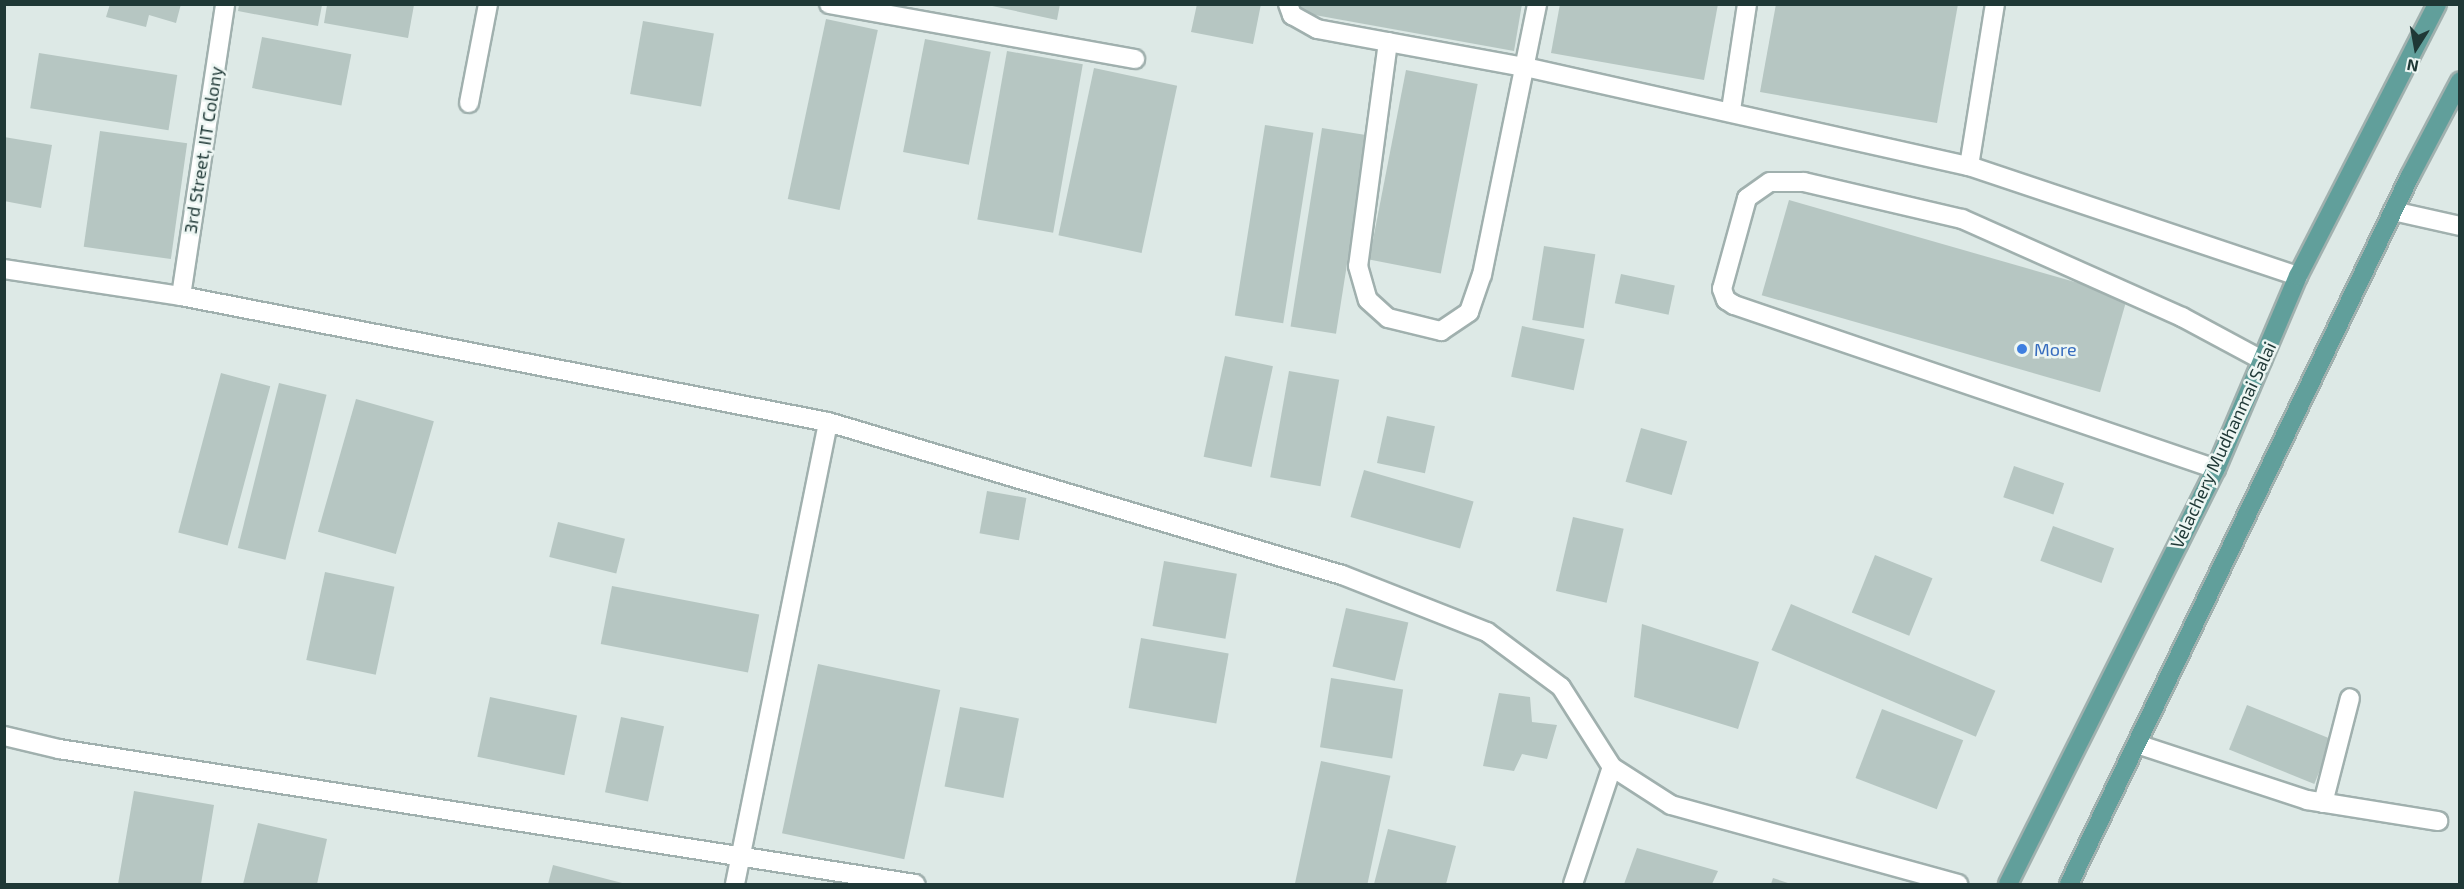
<!DOCTYPE html>
<html>
<head>
<meta charset="utf-8">
<style>
  body { margin:0 }
  #map { position:relative; width:2464px; height:889px; overflow:hidden; background:#dde9e6; font-family:"Exo 2",sans-serif }
  div>[style] { position:absolute }
  [style*='--x'] { left:calc(var(--x)*1px); top:calc(var(--y)*1px); width:calc(var(--w)*1px); rotate:calc(var(--a)*1deg) }
  .building>* { inset:0; background:#b6c6c2; transform-origin:0 0 }
  .roads { filter:drop-shadow(2px 0 #a0b0ae) drop-shadow(-2px 0 #a0b0ae) drop-shadow(0 2px #a0b0ae) drop-shadow(0 -2px #a0b0ae) }
  .street>* { height:18px; margin:-9px; padding:0 9px; transform-origin:9px; border-radius:9px; background:#fff }
  .primary>* { height:18px; margin:-9px; padding:0 9px; transform-origin:9px; border-radius:9px; background:#619f9b }
  .dots>* { width:16px; height:16px; translate:-50% -50%; box-sizing:border-box; border:3px solid #edf6f3; border-radius:50% }
  span { translate:-50% -50%; white-space:nowrap; text-align:center; line-height:1.15; -webkit-text-stroke:5px #edf6f3; paint-order:stroke }
  .street-label { font-size:18px; color:#1f3836 }
  .shop-label { font-size:18px; color:#366cbe }
  .left { translate:0 -50%; text-align:left }
  .frame { position:absolute; inset:0; border:6px solid #1f3836; pointer-events:none }
  .north { position:absolute; left:2386px; top:18px; width:60px; height:60px; -webkit-text-stroke:4px #edf6f3; paint-order:stroke; rotate:191deg; font-size:16px; font-weight:700; line-height:24px; text-align:center; color:#1f3836 }
  .north::after { content:''; display:block; margin:auto; width:21px; height:27px; background:#1f3836; clip-path:polygon(50% 0,100% 100%,50% 72%,0 100%) }
</style>
</head>
<body>
<div id="map">
  <div class="building">
    <i style="clip-path:polygon(110px 4px,181px 4px,176px 23px,149px 15px,146px 27px,106px 17px)"></i>
    <i style="clip-path:polygon(983px 4px,1060px 4px,1057px 20px)"></i>
    <i style="clip-path:polygon(1197px 4px,1261px 4px,1253px 44px,1191px 32px)"></i>
    <i style="clip-path:polygon(1300px 4px,1522px 4px,1514px 51px,1298px 12px)"></i>
    <i style="clip-path:polygon(1560px 4px,1718px 4px,1704px 80px,1551px 53px)"></i>
    <i style="clip-path:polygon(1776px 4px,1958px 4px,1937px 123px,1760px 92px)"></i>
    <i style="clip-path:polygon(239px 5px,322px 5px,318px 26px,238px 11px)"></i>
    <i style="clip-path:polygon(327px 5px,414px 5px,408px 38px,324px 23px)"></i>
    <i style="left:826px;top:19px;width:53px;height:184px;rotate:12deg"></i>
    <i style="left:643px;top:21px;width:72px;height:74px;rotate:10deg"></i>
    <i style="left:262px;top:37px;width:91px;height:52px;rotate:11deg"></i>
    <i style="left:925px;top:39px;width:67px;height:115px;rotate:11deg"></i>
    <i style="left:1007px;top:51px;width:77px;height:171px;rotate:10deg"></i>
    <i style="left:39px;top:53px;width:140px;height:56px;rotate:9deg"></i>
    <i style="left:1094px;top:68px;width:85px;height:171px;rotate:12deg"></i>
    <i style="left:1406px;top:70px;width:73px;height:193px;rotate:11deg"></i>
    <i style="left:1265px;top:125px;width:49px;height:193px;rotate:9deg"></i>
    <i style="left:1322px;top:128px;width:46px;height:201px;rotate:9deg"></i>
    <i style="left:100px;top:131px;width:88px;height:117px;rotate:8deg"></i>
    <i style="clip-path:polygon(4px 137px,52px 145px,41px 208px,4px 201px)"></i>
    <i style="left:1789px;top:200px;width:352px;height:99px;rotate:16deg"></i>
    <i style="left:1544px;top:246px;width:52px;height:75px;rotate:9deg"></i>
    <i style="left:1621px;top:274px;width:55px;height:30px;rotate:12deg"></i>
    <i style="left:1522px;top:326px;width:64px;height:52px;rotate:12deg"></i>
    <i style="left:1225px;top:356px;width:49px;height:103px;rotate:12deg"></i>
    <i style="left:1289px;top:371px;width:51px;height:108px;rotate:10deg"></i>
    <i style="left:221px;top:373px;width:51px;height:165px;rotate:15deg"></i>
    <i style="left:279px;top:383px;width:49px;height:170px;rotate:14deg"></i>
    <i style="left:356px;top:399px;width:81px;height:138px;rotate:16deg"></i>
    <i style="left:1387px;top:416px;width:49px;height:48px;rotate:12deg"></i>
    <i style="left:1641px;top:428px;width:48px;height:56px;rotate:16deg"></i>
    <i style="left:2014px;top:466px;width:53px;height:33px;rotate:19deg"></i>
    <i style="left:1364px;top:470px;width:114px;height:49px;rotate:16deg"></i>
    <i style="left:987px;top:491px;width:40px;height:43px;rotate:10deg"></i>
    <i style="left:1573px;top:517px;width:52px;height:76px;rotate:13deg"></i>
    <i style="left:558px;top:522px;width:69px;height:36px;rotate:14deg"></i>
    <i style="left:2053px;top:526px;width:65px;height:37px;rotate:20deg"></i>
    <i style="left:1875px;top:555px;width:62px;height:62px;rotate:22deg"></i>
    <i style="left:1164px;top:561px;width:74px;height:66px;rotate:10deg"></i>
    <i style="left:325px;top:572px;width:71px;height:90px;rotate:12deg"></i>
    <i style="left:612px;top:586px;width:150px;height:59px;rotate:11deg"></i>
    <i style="left:1791px;top:604px;width:222px;height:50px;rotate:23deg"></i>
    <i style="left:1346px;top:608px;width:64px;height:60px;rotate:13deg"></i>
    <i style="clip-path:polygon(1642px 624px,1759px 662px,1738px 729px,1634px 697px)"></i>
    <i style="left:1141px;top:638px;width:89px;height:71px;rotate:10deg"></i>
    <i style="left:818px;top:664px;width:125px;height:173px;rotate:12deg"></i>
    <i style="left:1331px;top:678px;width:73px;height:70px;rotate:9deg"></i>
    <i style="clip-path:polygon(1499px 693px,1530px 697px,1532px 722px,1557px 725px,1547px 759px,1522px 754px,1514px 771px,1483px 766px)"></i>
    <i style="left:490px;top:697px;width:89px;height:61px;rotate:12deg"></i>
    <i style="left:2247px;top:705px;width:92px;height:48px;rotate:22deg"></i>
    <i style="left:960px;top:707px;width:60px;height:81px;rotate:11deg"></i>
    <i style="left:1882px;top:709px;width:87px;height:74px;rotate:21deg"></i>
    <i style="left:621px;top:717px;width:44px;height:77px;rotate:12deg"></i>
    <i style="left:1321px;top:761px;width:71px;height:126px;rotate:12deg"></i>
    <i style="clip-path:polygon(134px 791px,214px 805px,201px 884px,118px 884px)"></i>
    <i style="clip-path:polygon(258px 823px,327px 839px,317px 884px,243px 884px)"></i>
    <i style="clip-path:polygon(1388px 829px,1456px 846px,1446px 884px,1374px 884px)"></i>
    <i style="clip-path:polygon(1637px 848px,1718px 871px,1712px 884px,1624px 884px)"></i>
    <i style="clip-path:polygon(553px 865px,626px 884px,548px 884px)"></i>
    <i style="clip-path:polygon(1773px 878px,1791px 884px,1771px 884px)"></i>
  </div>
  <div class="roads">
    <div class="street">
      <i style="--x:829;--y:4;--w:311;--a:10.2"></i>
      <i style="--x:1288;--y:4;--w:12;--a:70"></i>
      <i style="--x:1292;--y:15;--w:29;--a:29"></i>
      <i style="--x:1317;--y:29;--w:211;--a:10.4"></i>
      <i style="--x:1525;--y:67;--w:455;--a:12.6"></i>
      <i style="--x:1969;--y:166;--w:347;--a:18.5"></i>
      <i style="--x:1388;--y:42;--w:226;--a:97.6"></i>
      <i style="--x:1358;--y:266;--w:35;--a:74"></i>
      <i style="--x:1368;--y:300;--w:27;--a:42"></i>
      <i style="--x:1388;--y:318;--w:55;--a:13.8"></i>
      <i style="--x:1441;--y:331;--w:34;--a:-34"></i>
      <i style="--x:1469;--y:312;--w:39;--a:-71"></i>
      <i style="--x:1482;--y:275;--w:277;--a:-78.5"></i>
      <i style="--x:469;--y:103;--w:101;--a:-79.1"></i>
      <i style="--x:1731;--y:110;--w:107;--a:-81.4"></i>
      <i style="--x:1969;--y:166;--w:164;--a:-80.9"></i>
      <i style="--x:2393;--y:211;--w:69;--a:12.6"></i>
      <i style="--x:4;--y:269;--w:179;--a:8.7"></i>
      <i style="--x:181;--y:296;--w:659;--a:11.02"></i>
      <i style="--x:828;--y:422;--w:536;--a:16.58"></i>
      <i style="--x:1342;--y:575;--w:156;--a:21.5"></i>
      <i style="--x:1487;--y:632;--w:92;--a:36.6"></i>
      <i style="--x:1561;--y:687;--w:95;--a:57.5"></i>
      <i style="--x:1612;--y:767;--w:70;--a:32.8"></i>
      <i style="--x:1671;--y:805;--w:298;--a:15.4"></i>
      <i style="--x:181;--y:296;--w:295;--a:-81.4"></i>
      <i style="--x:2216;--y:469;--w:509;--a:-161.21"></i>
      <i style="--x:1734;--y:305;--w:9;--a:-148"></i>
      <i style="--x:1726;--y:300;--w:12;--a:-110"></i>
      <i style="--x:1722;--y:289;--w:94;--a:-74.6"></i>
      <i style="--x:1747;--y:198;--w:28;--a:-35"></i>
      <i style="--x:1770;--y:182;--w:34;--a:0"></i>
      <i style="--x:1804;--y:182;--w:162;--a:13.2"></i>
      <i style="--x:1962;--y:219;--w:241;--a:24"></i>
      <i style="--x:2182;--y:317;--w:91;--a:28.3"></i>
      <i style="--x:4;--y:736;--w:57;--a:13.3"></i>
      <i style="--x:59;--y:749;--w:867;--a:8.96"></i>
      <i style="--x:2137;--y:744;--w:179;--a:18.2"></i>
      <i style="--x:2307;--y:800;--w:133;--a:9.1"></i>
      <i style="--x:2323;--y:803;--w:108;--a:-75.6"></i>
      <i style="--x:735;--y:884;--w:471;--a:-78.6"></i>
      <i style="--x:1573;--y:884;--w:123;--a:-71.6"></i>
    </div>
    <div class="primary">
      <i style="--x:2008;--y:884;--w:464;--a:-63.4"></i>
      <i style="--x:2216;--y:469;--w:210;--a:-67"></i>
      <i style="--x:2298;--y:276;--w:305;--a:-62.9"></i>
      <i style="--x:2069;--y:884;--w:786;--a:-64.28"></i>
      <i style="--x:2410;--y:176;--w:107;--a:-62.2"></i>
    </div>
  </div>
  <div class="dots">
    <i style="left:2022px;top:349px;background:#3f7fe0"></i>
  </div>
  <div class="street-label">
    <span style="left:203px;top:150px;rotate:-81deg">3rd Street, IIT Colony</span>
    <span style="left:2223px;top:445px;rotate:-65deg">Velachery Mudhanmai Salai</span>
  </div>
  <div class="shop-label">
    <span class="left" style="left:2034px;top:349px">More</span>
  </div>
  <div class="frame"></div>
  <div class="north">N</div>
</div>
</body>
</html>
